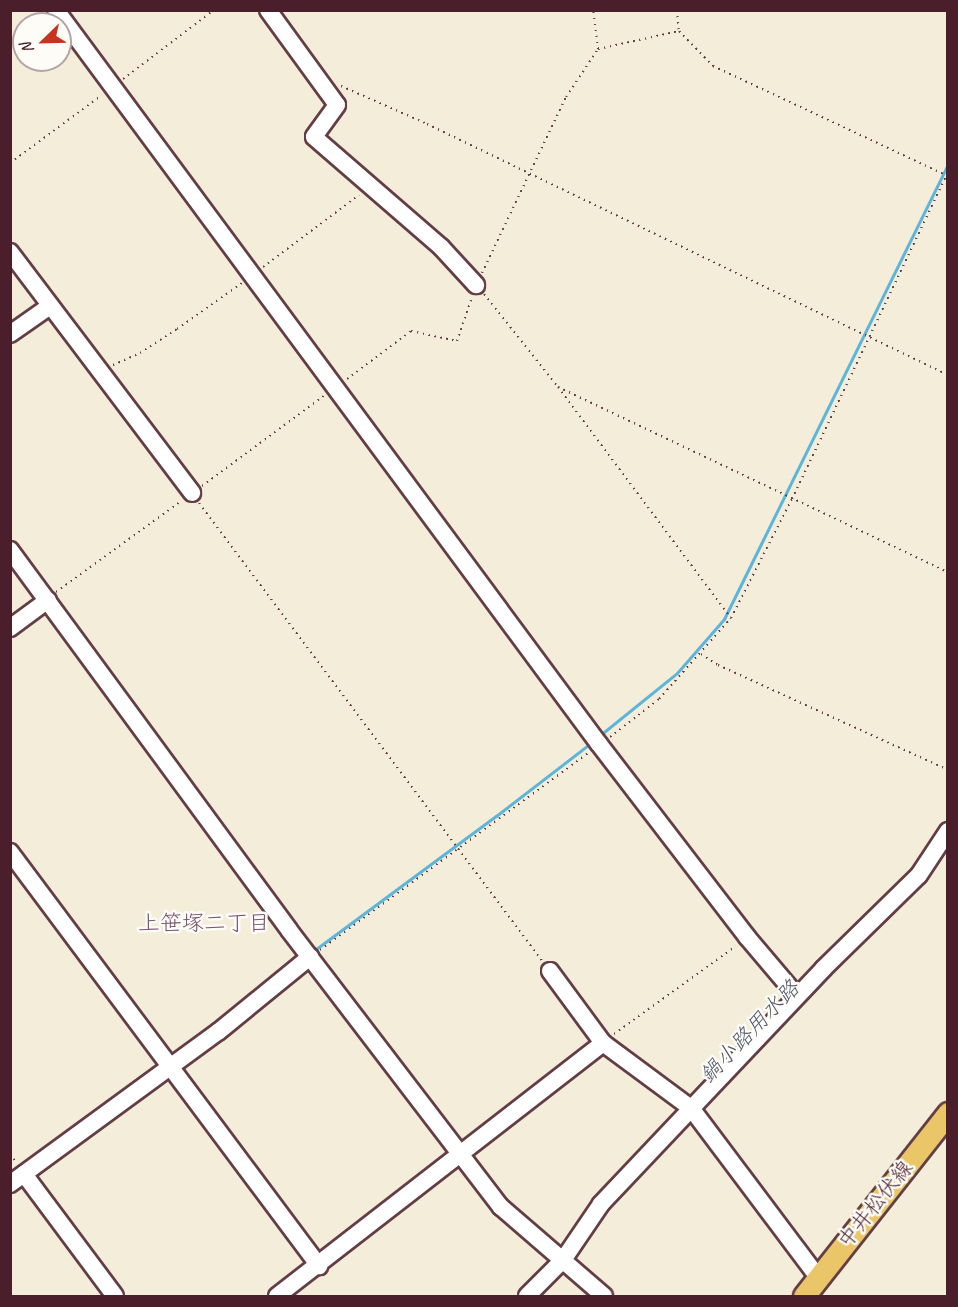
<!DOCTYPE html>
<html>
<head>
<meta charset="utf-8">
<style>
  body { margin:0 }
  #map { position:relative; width:958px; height:1307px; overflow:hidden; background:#f4edd9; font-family:Caveat,"Klee One",sans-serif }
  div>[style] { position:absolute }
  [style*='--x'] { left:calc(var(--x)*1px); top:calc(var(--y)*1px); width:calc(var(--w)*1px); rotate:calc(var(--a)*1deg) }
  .stream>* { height:3px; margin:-1.5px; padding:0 1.5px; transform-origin:1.5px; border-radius:1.5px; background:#5db6da }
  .path>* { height:2px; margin-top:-1px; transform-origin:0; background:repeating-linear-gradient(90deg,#643e45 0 1.5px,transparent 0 6px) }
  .roads { filter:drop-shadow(2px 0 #643e45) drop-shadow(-2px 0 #643e45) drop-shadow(0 2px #643e45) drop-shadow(0 -2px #643e45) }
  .minor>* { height:16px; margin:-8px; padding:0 8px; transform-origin:8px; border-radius:8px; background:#fff }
  .major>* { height:21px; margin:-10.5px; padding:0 10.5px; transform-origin:10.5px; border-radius:10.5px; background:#eac669 }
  span { translate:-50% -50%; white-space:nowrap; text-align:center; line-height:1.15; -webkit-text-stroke:5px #fdfcf7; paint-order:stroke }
  .street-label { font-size:21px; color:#4a1f2b }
  .neighbourhood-label { font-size:22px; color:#795270 }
  .water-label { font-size:22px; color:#525b71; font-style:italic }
  .frame { position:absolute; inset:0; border:12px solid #4a1f2b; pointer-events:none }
  .north { position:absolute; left:12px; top:12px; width:60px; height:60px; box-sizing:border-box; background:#fdfcf7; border:2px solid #b5a4a5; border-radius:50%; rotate:247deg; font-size:16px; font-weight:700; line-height:24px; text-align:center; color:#4a1f2b }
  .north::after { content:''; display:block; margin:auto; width:21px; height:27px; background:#c8321e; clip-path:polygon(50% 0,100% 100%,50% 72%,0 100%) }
</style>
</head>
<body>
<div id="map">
  <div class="stream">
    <i style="--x:599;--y:736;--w:100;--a:-38.9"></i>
    <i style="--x:677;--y:673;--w:72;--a:-49"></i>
    <i style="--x:724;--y:619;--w:507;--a:-63.79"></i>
    <i style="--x:312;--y:952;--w:229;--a:-36.5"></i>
    <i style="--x:496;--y:816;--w:121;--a:-37.6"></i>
    <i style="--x:713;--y:1097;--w:188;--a:-46.3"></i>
  </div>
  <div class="path">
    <i style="--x:677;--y:10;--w:21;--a:85"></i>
    <i style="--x:679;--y:31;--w:49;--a:45.8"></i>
    <i style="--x:713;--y:66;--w:259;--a:25.1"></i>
    <i style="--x:598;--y:49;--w:83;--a:-12.5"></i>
    <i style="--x:123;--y:79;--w:114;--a:-37.2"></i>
    <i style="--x:341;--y:86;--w:94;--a:23.8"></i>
    <i style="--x:427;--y:124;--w:578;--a:25.72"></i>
    <i style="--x:10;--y:163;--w:114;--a:-36.5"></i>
    <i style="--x:263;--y:267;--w:120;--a:-36.9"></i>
    <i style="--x:482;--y:273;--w:195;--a:-64.5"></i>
    <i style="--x:566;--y:97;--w:58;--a:-56.3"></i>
    <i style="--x:598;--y:49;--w:39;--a:-97"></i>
    <i style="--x:484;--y:294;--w:119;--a:51.5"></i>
    <i style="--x:558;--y:387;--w:289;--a:53.2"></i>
    <i style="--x:113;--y:365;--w:30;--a:-24"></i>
    <i style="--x:140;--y:353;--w:44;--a:-33"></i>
    <i style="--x:177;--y:329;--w:80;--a:-35.3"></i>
    <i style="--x:347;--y:379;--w:80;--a:-36.9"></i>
    <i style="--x:411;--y:331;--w:47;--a:12.3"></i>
    <i style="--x:457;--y:341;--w:46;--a:-71.2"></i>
    <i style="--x:558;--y:387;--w:432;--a:25.4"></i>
    <i style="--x:202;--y:486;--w:153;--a:-36.5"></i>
    <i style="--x:199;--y:503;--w:574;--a:53.15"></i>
    <i style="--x:56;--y:592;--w:153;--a:-36"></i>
    <i style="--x:701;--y:654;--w:20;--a:33"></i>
    <i style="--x:718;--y:665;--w:253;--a:24.5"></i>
    <i style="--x:610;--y:737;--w:62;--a:-37.8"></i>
    <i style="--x:659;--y:699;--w:108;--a:-48.4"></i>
    <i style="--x:731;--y:618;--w:134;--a:-62.9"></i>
    <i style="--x:792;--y:499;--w:362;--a:-64.5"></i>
    <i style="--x:320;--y:950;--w:333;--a:-36.3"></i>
    <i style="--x:614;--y:1034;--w:150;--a:-35.8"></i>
    <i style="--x:10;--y:1154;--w:10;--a:53"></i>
  </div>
  <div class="roads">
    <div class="minor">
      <i style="--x:56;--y:10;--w:913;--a:53.51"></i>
      <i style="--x:599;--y:744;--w:243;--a:52.5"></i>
      <i style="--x:747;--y:937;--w:77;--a:49.7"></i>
      <i style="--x:268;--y:10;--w:117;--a:54"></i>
      <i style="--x:337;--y:105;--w:39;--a:126"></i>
      <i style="--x:314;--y:137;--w:168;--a:40.9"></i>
      <i style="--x:441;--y:247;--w:52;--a:47.4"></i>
      <i style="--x:10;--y:252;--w:302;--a:52.9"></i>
      <i style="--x:10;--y:334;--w:49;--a:-35"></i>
      <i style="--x:10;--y:550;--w:471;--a:53.7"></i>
      <i style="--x:289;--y:930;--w:349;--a:52.6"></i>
      <i style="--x:501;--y:1207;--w:136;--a:40.8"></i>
      <i style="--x:10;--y:628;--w:47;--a:-36.4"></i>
      <i style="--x:10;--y:852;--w:517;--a:53.26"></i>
      <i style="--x:550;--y:971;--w:89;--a:53.6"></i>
      <i style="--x:603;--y:1043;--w:109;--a:36.5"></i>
      <i style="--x:691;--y:1108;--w:211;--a:53.1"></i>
      <i style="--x:24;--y:1174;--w:152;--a:53.3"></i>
      <i style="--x:10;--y:1184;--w:258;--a:-36.2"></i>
      <i style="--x:218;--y:1032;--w:119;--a:-39.2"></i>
      <i style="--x:277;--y:1296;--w:413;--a:-37.8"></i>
      <i style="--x:527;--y:1296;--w:51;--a:-45"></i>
      <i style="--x:563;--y:1260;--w:68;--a:-55.8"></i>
      <i style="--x:601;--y:1204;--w:323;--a:-46.6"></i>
      <i style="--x:823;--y:969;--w:134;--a:-44.4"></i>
      <i style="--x:919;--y:875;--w:53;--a:-56.6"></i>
    </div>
    <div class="major">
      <i style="--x:804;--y:1296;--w:233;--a:-51.8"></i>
    </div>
  </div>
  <div class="street-label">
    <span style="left:875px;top:1204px;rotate:-51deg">中井松伏線</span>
  </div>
  <div class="neighbourhood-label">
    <span style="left:204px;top:924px">上笹塚二丁目</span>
  </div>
  <div class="water-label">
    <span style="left:750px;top:1032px;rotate:-46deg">鍋小路用水路</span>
  </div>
  <div class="frame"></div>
  <div class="north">N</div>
</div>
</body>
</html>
